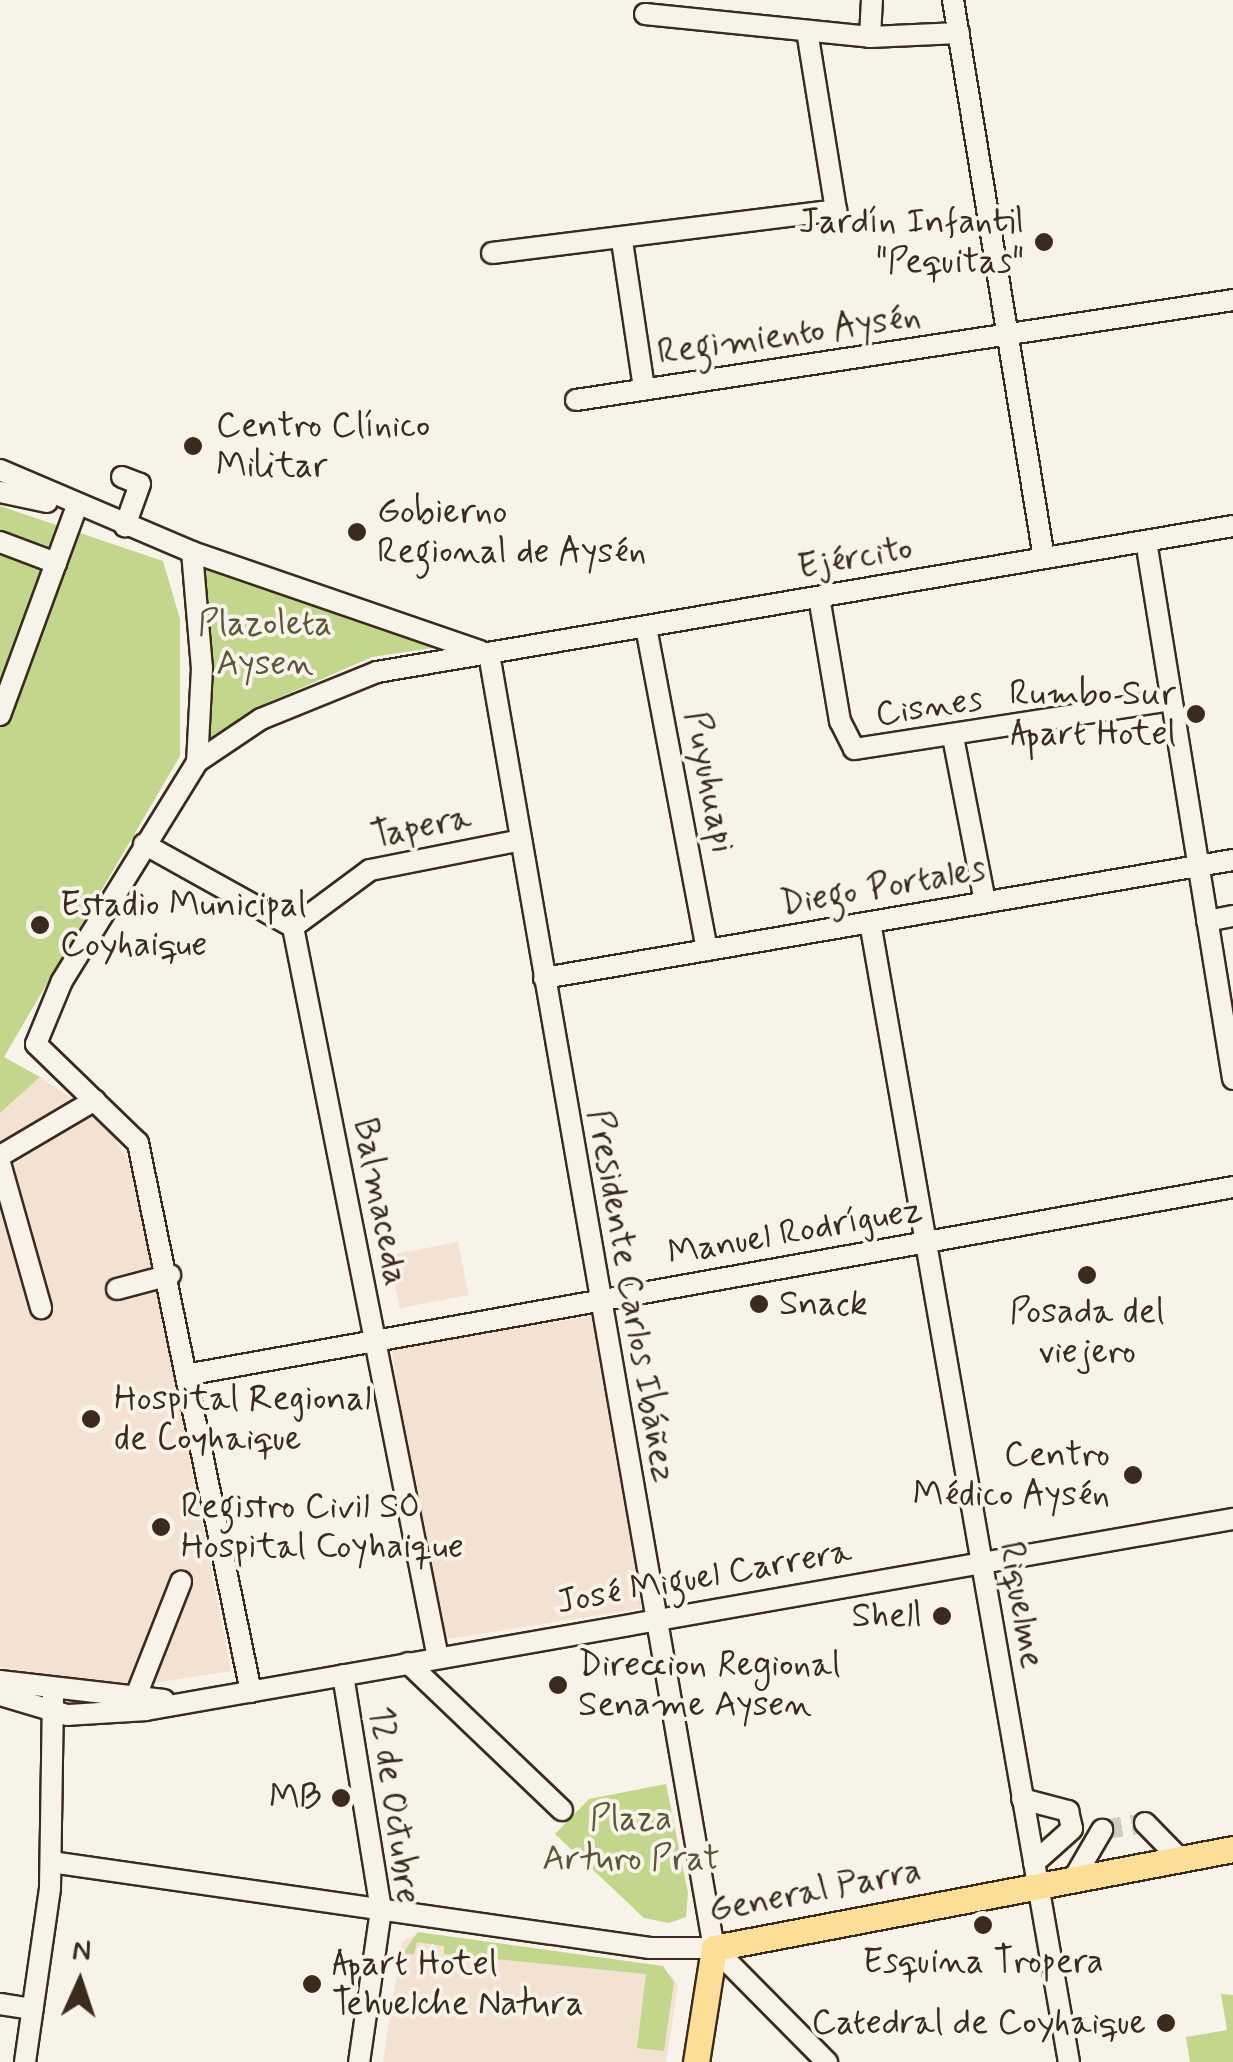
<!DOCTYPE html>
<html>
<head>
<meta charset="utf-8">
<style>
  body { margin:0 }
  #map { position:relative; width:1233px; height:2062px; overflow:hidden; background:#f7f3e8; font-family:Mynerve,sans-serif }
  div>[style] { position:absolute }
  [style*='--x'] { left:calc(var(--x)*1px); top:calc(var(--y)*1px); width:calc(var(--w)*1px); rotate:calc(var(--a)*1deg) }
  .built>* { inset:0; background:#f3e1d1; transform-origin:0 0 }
  .green>* { inset:0; background:#c3d78c }
  .minor-tunnel>* { height:20px; margin-top:-10px; transform-origin:0; background:repeating-linear-gradient(90deg,#d1cbc0 0 20px,transparent 0 30px) }
  .roads { filter:drop-shadow(2px 0 #3b2a1e) drop-shadow(-2px 0 #3b2a1e) drop-shadow(0 2px #3b2a1e) drop-shadow(0 -2px #3b2a1e) }
  .minor>* { height:20px; margin:-10px; padding:0 10px; transform-origin:10px; border-radius:10px; background:#f7f3e8 }
  .major>* { height:25px; margin:-12.5px; padding:0 12.5px; transform-origin:12.5px; border-radius:12.5px; background:#fdde96 }
  .dots>* { width:28px; height:28px; translate:-50% -50%; box-sizing:border-box; border:5px solid #f7f3e8; border-radius:50% }
  span { translate:-50% -50%; white-space:nowrap; text-align:center; line-height:1.15; -webkit-text-stroke:8px #f7f3e8; paint-order:stroke }
  .poi-label { font-size:35px; color:#3b2a1e }
  .right { translate:-100% -50%; text-align:right }
  .left { translate:0 -50%; text-align:left }
  .street-label { font-size:35px; color:#3b2a1e }
  .park-label { font-size:35px; color:#5d553a }
  .north { position:absolute; left:30px; top:1932px; width:100px; height:100px; -webkit-text-stroke:8px #f7f3e8; paint-order:stroke; rotate:3deg; font-size:28px; font-weight:700; line-height:40px; text-align:center; color:#3b2a1e }
  .north::after { content:''; display:block; margin:auto; width:35px; height:45px; background:#3b2a1e; clip-path:polygon(50% 0,100% 100%,50% 72%,0 100%) }
</style>
</head>
<body>
<div id="map">
  <div class="built">
    <i style="clip-path:polygon(40px 1077px,103px 1119px,134px 1171px,231px 1671px,129px 1687px,0 1667px,0 1113px)"></i>
    <i style="left:458px;top:1242px;width:54px;height:70px;rotate:79deg"></i>
    <i style="left:595px;top:1316px;width:296px;height:206px;rotate:81deg"></i>
    <i style="clip-path:polygon(415px 1935px,671px 1976px,678px 1986px,666px 2062px,383px 2062px,402px 1942px)"></i>
  </div>
  <div class="green">
    <i style="clip-path:polygon(0 506px,163px 561px,180px 619px,180px 756px,4px 1057px,40px 1077px,0 1113px)"></i>
    <i style="clip-path:polygon(200px 564px,438px 647px,372px 657px,267px 703px,205px 744px,211px 624px)"></i>
    <i style="clip-path:polygon(666px 1784px,688px 1893px,686px 1917px,669px 1923px,644px 1918px,555px 1834px,589px 1799px)"></i>
    <i style="clip-path:polygon(418px 1932px,663px 1966px,674px 1982px,664px 2051px,637px 2048px,646px 1974px,444px 1954px,444px 1946px,417px 1942px,414px 1954px,403px 1953px)"></i>
    <i style="clip-path:polygon(1221px 1994px,1233px 1995px,1233px 2062px,1190px 2062px,1186px 2037px,1227px 2030px)"></i>
  </div>
  <div class="minor-tunnel">
    <i style="--x:1102;--y:1830;--w:44;--a:-9.2"></i>
  </div>
  <div class="roads">
    <div class="minor">
      <i style="--x:953;--y:0;--w:565;--a:80.74"></i>
      <i style="--x:645;--y:14;--w:226;--a:5.8"></i>
      <i style="--x:870;--y:37;--w:89;--a:-2.6"></i>
      <i style="--x:870;--y:37;--w:37;--a:-87"></i>
      <i style="--x:622;--y:241;--w:150;--a:81.5"></i>
      <i style="--x:492;--y:253;--w:347;--a:-7.1"></i>
      <i style="--x:836;--y:210;--w:181;--a:-99.2"></i>
      <i style="--x:576;--y:400;--w:665;--a:-8.65"></i>
      <i style="--x:0;--y:470;--w:209;--a:23.1"></i>
      <i style="--x:192;--y:552;--w:305;--a:19"></i>
      <i style="--x:122;--y:477;--w:19;--a:21"></i>
      <i style="--x:140;--y:484;--w:45;--a:109.7"></i>
      <i style="--x:0;--y:492;--w:48;--a:12"></i>
      <i style="--x:1146;--y:541;--w:545;--a:80.81"></i>
      <i style="--x:0;--y:542;--w:60;--a:20.6"></i>
      <i style="--x:192;--y:552;--w:116;--a:85.1"></i>
      <i style="--x:202;--y:668;--w:94;--a:93"></i>
      <i style="--x:819;--y:597;--w:126;--a:80.4"></i>
      <i style="--x:840;--y:721;--w:31;--a:63"></i>
      <i style="--x:854;--y:749;--w:320;--a:-8.8"></i>
      <i style="--x:646;--y:627;--w:329;--a:79.3"></i>
      <i style="--x:489;--y:654;--w:1313;--a:80.14"></i>
      <i style="--x:714;--y:1948;--w:161;--a:45.3"></i>
      <i style="--x:0;--y:715;--w:221;--a:-69.8"></i>
      <i style="--x:953;--y:737;--w:168;--a:79"></i>
      <i style="--x:144;--y:844;--w:171;--a:29.1"></i>
      <i style="--x:293;--y:927;--w:745;--a:78.78"></i>
      <i style="--x:1207;--y:921;--w:26;--a:-11"></i>
      <i style="--x:870;--y:922;--w:1157;--a:80.1"></i>
      <i style="--x:293;--y:927;--w:96;--a:-36.5"></i>
      <i style="--x:370;--y:870;--w:154;--a:-11.2"></i>
      <i style="--x:544;--y:978;--w:699;--a:-9.72"></i>
      <i style="--x:0;--y:1156;--w:110;--a:-30.5"></i>
      <i style="--x:0;--y:1163;--w:151;--a:74.2"></i>
      <i style="--x:117;--y:1289;--w:55;--a:-14.8"></i>
      <i style="--x:191;--y:1374;--w:1059;--a:-10.17"></i>
      <i style="--x:408;--y:1663;--w:213;--a:43.7"></i>
      <i style="--x:343;--y:1675;--w:238;--a:80.8"></i>
      <i style="--x:381;--y:1910;--w:154;--a:98.2"></i>
      <i style="--x:0;--y:1681;--w:165;--a:6.6"></i>
      <i style="--x:251;--y:1692;--w:561;--a:-101.63"></i>
      <i style="--x:138;--y:1143;--w:142;--a:-135.9"></i>
      <i style="--x:36;--y:1044;--w:68;--a:-67.6"></i>
      <i style="--x:62;--y:981;--w:257;--a:-58.3"></i>
      <i style="--x:197;--y:762;--w:77;--a:-33.9"></i>
      <i style="--x:261;--y:719;--w:125;--a:-22.1"></i>
      <i style="--x:377;--y:672;--w:868;--a:-9.68"></i>
      <i style="--x:0;--y:1695;--w:70;--a:16.6"></i>
      <i style="--x:67;--y:1715;--w:79;--a:-3.6"></i>
      <i style="--x:146;--y:1710;--w:1104;--a:-9.97"></i>
      <i style="--x:136;--y:1696;--w:123;--a:-68.5"></i>
      <i style="--x:1022;--y:1799;--w:48;--a:14.6"></i>
      <i style="--x:1068;--y:1811;--w:18;--a:77"></i>
      <i style="--x:1072;--y:1829;--w:51;--a:138.2"></i>
      <i style="--x:1145;--y:1823;--w:50;--a:45.8"></i>
      <i style="--x:51;--y:1862;--w:605;--a:8.17"></i>
      <i style="--x:650;--y:1948;--w:64;--a:0"></i>
      <i style="--x:1074;--y:1878;--w:56;--a:-59.7"></i>
      <i style="--x:0;--y:2004;--w:33;--a:9"></i>
      <i style="--x:25;--y:2062;--w:176;--a:-81.8"></i>
      <i style="--x:50;--y:1888;--w:200;--a:-89.1"></i>
    </div>
    <div class="major">
      <i style="--x:696;--y:2062;--w:115;--a:-81"></i>
      <i style="--x:714;--y:1948;--w:528;--a:-10.8"></i>
    </div>
  </div>
  <div class="dots">
    <i style="left:1044px;top:242px;background:#3b2a1e"></i>
    <i style="left:193px;top:446px;background:#3b2a1e"></i>
    <i style="left:357px;top:532px;background:#3b2a1e"></i>
    <i style="left:1196px;top:714px;background:#3b2a1e"></i>
    <i style="left:40px;top:925px;background:#3b2a1e"></i>
    <i style="left:1087px;top:1275px;background:#3b2a1e"></i>
    <i style="left:759px;top:1304px;background:#3b2a1e"></i>
    <i style="left:91px;top:1419px;background:#3b2a1e"></i>
    <i style="left:1133px;top:1475px;background:#3b2a1e"></i>
    <i style="left:161px;top:1527px;background:#3b2a1e"></i>
    <i style="left:942px;top:1616px;background:#3b2a1e"></i>
    <i style="left:558px;top:1685px;background:#3b2a1e"></i>
    <i style="left:341px;top:1798px;background:#3b2a1e"></i>
    <i style="left:983px;top:1925px;background:#3b2a1e"></i>
    <i style="left:312px;top:1984px;background:#3b2a1e"></i>
    <i style="left:1166px;top:2023px;background:#3b2a1e"></i>
  </div>
  <div class="poi-label">
    <span class="right" style="left:1024px;top:242px">Jardín Infantil<br>"Pequitas"</span>
    <span class="left" style="left:216px;top:446px">Centro Clínico<br>Militar</span>
    <span class="left" style="left:377px;top:532px">Gobierno<br>Regional de Aysén</span>
    <span class="right" style="left:1176px;top:714px">Rumbo Sur<br>Apart Hotel</span>
    <span class="left" style="left:60px;top:925px">Estadio Municipal<br>Coyhaique</span>
    <span class="left" style="left:779px;top:1304px">Snack</span>
    <span style="left:1087px;top:1332px">Posada del<br>viejero</span>
    <span class="left" style="left:114px;top:1419px">Hospital Regional<br>de Coyhaique</span>
    <span class="right" style="left:1110px;top:1475px">Centro<br>Médico Aysén</span>
    <span class="left" style="left:181px;top:1527px">Registro Civil SO<br>Hospital Coyhaique</span>
    <span class="right" style="left:922px;top:1616px">Shell</span>
    <span class="left" style="left:578px;top:1685px">Direccion Regional<br>Sename Aysen</span>
    <span class="right" style="left:321px;top:1798px">MB</span>
    <span style="left:983px;top:1962px">Esquina Tropera</span>
    <span class="left" style="left:332px;top:1984px">Apart Hotel<br>Tehuelche Natura</span>
    <span class="right" style="left:1146px;top:2023px">Catedral de Coyhaique</span>
  </div>
  <div class="street-label">
    <span style="left:789px;top:335px;rotate:-8deg">Regimiento Aysén</span>
    <span style="left:855px;top:558px;rotate:-10deg">Ejército</span>
    <span style="left:929px;top:707px;rotate:-9deg">Cisnes</span>
    <span style="left:709px;top:782px;rotate:79deg">Puyuhuapi</span>
    <span style="left:421px;top:827px;rotate:-12deg">Tapera</span>
    <span style="left:883px;top:887px;rotate:-10deg">Diego Portales</span>
    <span style="left:380px;top:1202px;rotate:79deg">Balmaceda</span>
    <span style="left:795px;top:1232px;rotate:-10deg">Manuel Rodríguez</span>
    <span style="left:631px;top:1296px;rotate:80deg">Presidente Carlos Ibáñez</span>
    <span style="left:704px;top:1577px;rotate:-10deg">José Miguel Carrera</span>
    <span style="left:1021px;top:1605px;rotate:80deg">Riquelme</span>
    <span style="left:394px;top:1805px;rotate:82deg">12 de Octubre</span>
    <span style="left:815px;top:1891px;rotate:-11deg">General Parra</span>
  </div>
  <div class="park-label">
    <span style="left:265px;top:644px">Plazoleta<br>Aysen</span>
    <span style="left:631px;top:1839px">Plaza<br>Arturo Prat</span>
  </div>
  <div class="north">N</div>
</div>
</body>
</html>
